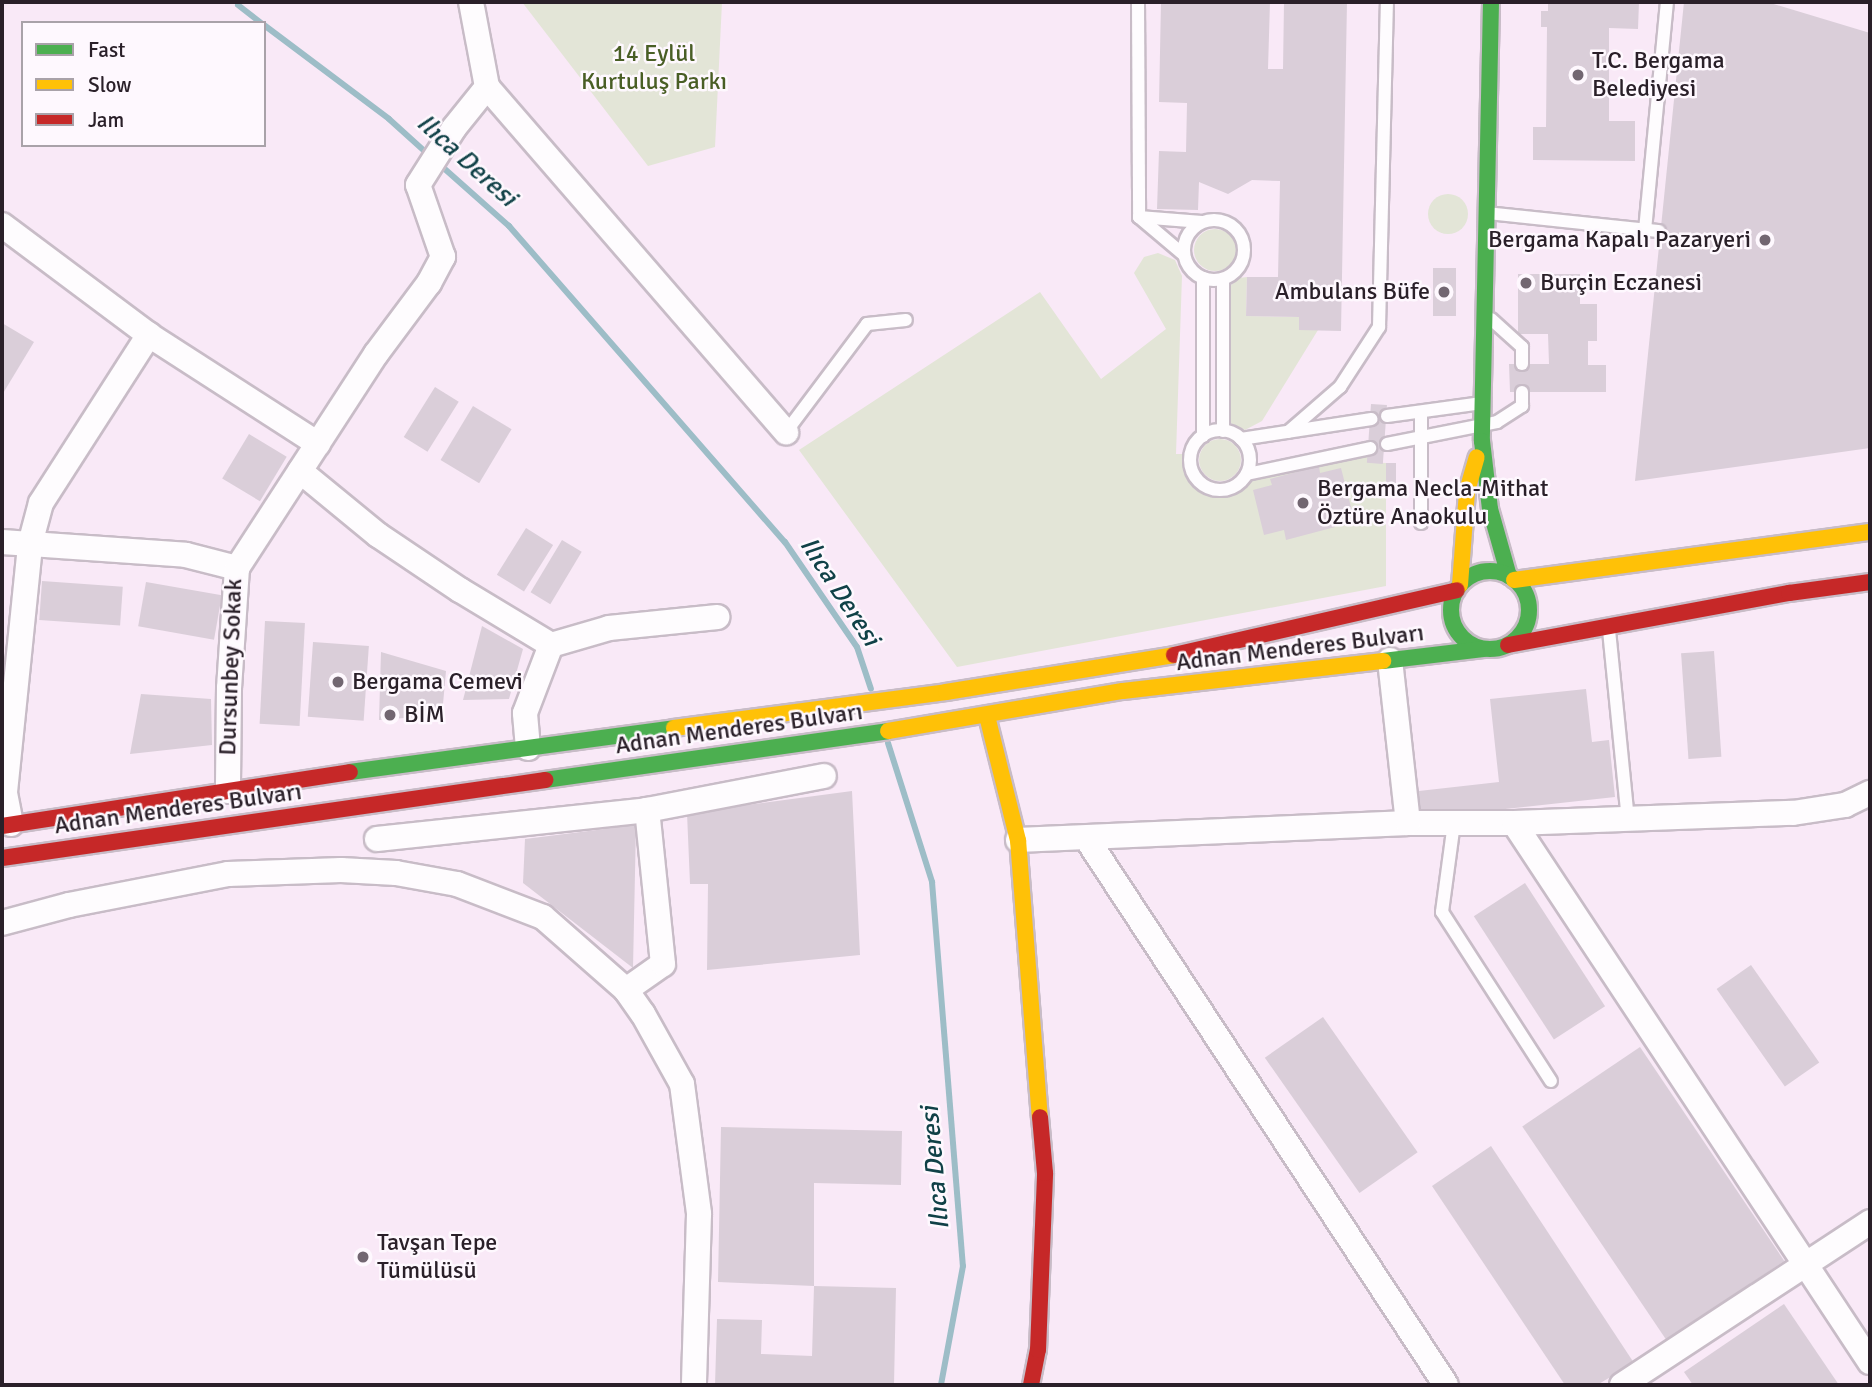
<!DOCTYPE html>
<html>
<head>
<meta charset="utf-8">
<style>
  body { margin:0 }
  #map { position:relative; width:1872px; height:1387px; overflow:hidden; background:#f9e9f7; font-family:Signika,sans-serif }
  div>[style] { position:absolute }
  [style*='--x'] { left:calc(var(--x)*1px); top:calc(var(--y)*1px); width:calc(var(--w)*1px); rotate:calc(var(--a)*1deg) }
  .green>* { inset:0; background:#e3e5d7 }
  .round { border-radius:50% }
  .stream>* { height:6px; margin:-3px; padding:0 3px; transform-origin:3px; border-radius:3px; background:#9dbdc7 }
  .building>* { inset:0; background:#daced9; transform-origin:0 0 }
  .roads { filter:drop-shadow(2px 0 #c8bcc7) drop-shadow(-2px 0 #c8bcc7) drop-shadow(0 2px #c8bcc7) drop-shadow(0 -2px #c8bcc7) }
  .lane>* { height:12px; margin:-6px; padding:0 6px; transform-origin:6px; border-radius:6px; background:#fefcfe }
  .lane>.ring { margin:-6px; padding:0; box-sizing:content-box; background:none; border:12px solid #fefcfe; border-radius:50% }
  .street>* { height:24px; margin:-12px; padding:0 12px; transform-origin:12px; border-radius:12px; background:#fefcfe }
  .fast>* { height:16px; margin:-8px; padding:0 8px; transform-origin:8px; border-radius:8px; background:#4caf50 }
  .fast>.ring { margin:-8px; padding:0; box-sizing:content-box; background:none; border:16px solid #4caf50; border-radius:50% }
  .slow>* { height:16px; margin:-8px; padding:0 8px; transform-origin:8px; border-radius:8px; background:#ffc107 }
  .jam>* { height:16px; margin:-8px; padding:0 8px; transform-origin:8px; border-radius:8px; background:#c62828 }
  .dots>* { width:19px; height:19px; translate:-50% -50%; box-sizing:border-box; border:4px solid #fef8fe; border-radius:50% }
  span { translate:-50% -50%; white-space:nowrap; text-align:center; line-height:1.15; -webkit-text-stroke:5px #fef8fe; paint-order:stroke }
  .park-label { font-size:24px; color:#495e25 }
  .poi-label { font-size:24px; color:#2a2029 }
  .left { translate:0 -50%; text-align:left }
  .right { translate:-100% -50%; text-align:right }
  .street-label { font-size:24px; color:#2a2029 }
  .water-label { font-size:26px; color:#104147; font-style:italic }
  .frame { position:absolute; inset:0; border:4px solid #2a2029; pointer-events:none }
  .legend { position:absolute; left:21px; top:21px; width:245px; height:126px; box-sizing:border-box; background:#fef8fe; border:2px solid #a9a2a9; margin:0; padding:9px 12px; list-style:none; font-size:21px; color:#2a2029 }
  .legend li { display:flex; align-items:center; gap:14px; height:35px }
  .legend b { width:35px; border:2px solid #a9a2a9 }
</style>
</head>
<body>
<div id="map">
  <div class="green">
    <i style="clip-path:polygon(522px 2px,722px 2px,715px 147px,648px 166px)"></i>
    <i class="round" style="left:1428px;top:194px;width:40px;height:40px"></i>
    <i class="round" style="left:1194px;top:229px;width:42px;height:42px"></i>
    <i style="clip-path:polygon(1158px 253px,1175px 260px,1182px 276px,1176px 454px,1190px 454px,1193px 472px,1199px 481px,1215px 490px,1225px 490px,1234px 487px,1247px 474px,1370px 448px,1370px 462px,1386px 463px,1386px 586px,957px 667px,799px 450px,1040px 292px,1101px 379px,1166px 329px,1134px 273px,1144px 257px)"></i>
    <i style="clip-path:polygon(1247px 277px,1246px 316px,1299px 317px,1299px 330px,1318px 330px,1262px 421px,1245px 430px,1228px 422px,1228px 288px,1239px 278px)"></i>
    <i class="round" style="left:1199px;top:439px;width:42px;height:42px"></i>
  </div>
  <div class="stream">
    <i style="--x:238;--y:5;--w:29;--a:38"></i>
    <i style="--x:264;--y:25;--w:156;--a:36.9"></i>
    <i style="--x:389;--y:119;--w:55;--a:42.1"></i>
    <i style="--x:438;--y:163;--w:95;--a:41.6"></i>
    <i style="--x:509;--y:226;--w:420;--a:48.9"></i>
    <i style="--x:785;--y:542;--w:127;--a:55.6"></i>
    <i style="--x:857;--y:647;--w:44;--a:71.6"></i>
    <i style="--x:888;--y:743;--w:146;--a:72.4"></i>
    <i style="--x:932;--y:882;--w:385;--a:85.4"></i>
    <i style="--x:963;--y:1266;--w:121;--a:100.5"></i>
  </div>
  <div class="building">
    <i style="clip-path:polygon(1161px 2px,1270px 2px,1268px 69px,1283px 69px,1284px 2px,1347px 2px,1341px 331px,1299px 330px,1299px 317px,1246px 316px,1247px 277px,1278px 277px,1280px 181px,1252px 180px,1228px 194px,1199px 182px,1198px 210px,1157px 209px,1159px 151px,1186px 152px,1187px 103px,1159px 102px)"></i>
    <i style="clip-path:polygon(1548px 2px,1639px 2px,1638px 29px,1609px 28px,1609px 121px,1635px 121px,1635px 161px,1533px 160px,1533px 127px,1546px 127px,1547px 27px,1541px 27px,1541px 11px,1548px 11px)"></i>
    <i style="clip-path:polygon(1684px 2px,1767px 2px,1870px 33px,1870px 448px,1635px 481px)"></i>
    <i style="left:1433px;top:268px;width:23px;height:48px"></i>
    <i style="clip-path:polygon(1518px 274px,1580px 274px,1580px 304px,1597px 304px,1597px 341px,1588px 341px,1588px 365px,1606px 365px,1606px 392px,1510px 392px,1509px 364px,1549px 364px,1548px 334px,1518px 334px)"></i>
    <i style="clip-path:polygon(2px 323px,34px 342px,2px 395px)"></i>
    <i style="left:435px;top:387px;width:28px;height:59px;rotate:32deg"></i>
    <i style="left:1371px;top:404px;width:16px;height:59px;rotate:4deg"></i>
    <i style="left:473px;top:406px;width:45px;height:63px;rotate:31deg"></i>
    <i style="left:249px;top:434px;width:44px;height:52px;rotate:31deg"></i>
    <i style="left:1386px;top:463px;width:10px;height:21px"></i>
    <i style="clip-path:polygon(1319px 466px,1320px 473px,1341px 468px,1353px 515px,1334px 521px,1335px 527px,1286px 540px,1284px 530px,1264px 535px,1253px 490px,1272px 485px,1270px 479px)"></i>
    <i style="left:526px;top:528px;width:32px;height:55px;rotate:32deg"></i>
    <i style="left:562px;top:540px;width:23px;height:61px;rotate:31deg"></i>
    <i style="left:42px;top:581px;width:81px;height:39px;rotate:4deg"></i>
    <i style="left:146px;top:582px;width:77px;height:45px;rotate:10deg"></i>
    <i style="left:265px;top:621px;width:40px;height:103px;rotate:3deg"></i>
    <i style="clip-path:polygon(482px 626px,523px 649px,509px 699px,463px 700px)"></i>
    <i style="left:313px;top:642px;width:56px;height:75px;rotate:4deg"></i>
    <i style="left:1714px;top:651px;width:106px;height:33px;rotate:86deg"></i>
    <i style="clip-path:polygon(381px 652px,446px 671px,442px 715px,379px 720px)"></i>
    <i style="clip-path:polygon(1586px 689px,1592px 742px,1609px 740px,1615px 797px,1413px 819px,1410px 792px,1499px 782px,1490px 699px)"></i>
    <i style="clip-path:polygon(141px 694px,211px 699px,212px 745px,130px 754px)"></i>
    <i style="clip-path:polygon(852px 791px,860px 955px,707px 970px,708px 884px,690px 884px,687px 813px)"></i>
    <i style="clip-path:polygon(636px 825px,633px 968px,523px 883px,525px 839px)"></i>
    <i style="left:1525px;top:883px;width:147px;height:61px;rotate:57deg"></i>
    <i style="left:1751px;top:965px;width:119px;height:42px;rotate:55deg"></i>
    <i style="left:1323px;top:1017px;width:165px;height:71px;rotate:55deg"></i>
    <i style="left:1640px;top:1047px;width:258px;height:142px;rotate:56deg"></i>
    <i style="clip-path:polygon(721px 1127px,902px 1131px,901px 1185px,814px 1183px,814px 1286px,718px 1282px)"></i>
    <i style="clip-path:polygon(1491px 1146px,1634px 1363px,1597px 1385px,1565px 1385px,1432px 1186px)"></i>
    <i style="clip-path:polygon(814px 1286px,896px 1288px,894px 1385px,715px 1385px,717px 1319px,762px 1320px,761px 1354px,812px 1356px)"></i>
    <i style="clip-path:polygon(1784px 1304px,1839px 1385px,1693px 1385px,1684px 1372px)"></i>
  </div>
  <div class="roads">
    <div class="lane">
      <i style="--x:1138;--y:2;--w:215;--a:89.7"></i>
      <i style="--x:1487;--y:213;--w:173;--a:6"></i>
      <i class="ring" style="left:1184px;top:220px;width:48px;height:48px"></i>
      <i style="--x:1645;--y:230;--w:229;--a:-84.5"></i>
      <i style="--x:1184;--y:255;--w:59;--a:-139.8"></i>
      <i style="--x:1139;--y:217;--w:63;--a:4.5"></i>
      <i style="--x:1203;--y:278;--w:158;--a:90"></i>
      <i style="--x:1491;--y:319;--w:42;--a:42.1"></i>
      <i style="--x:1522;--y:347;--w:17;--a:90"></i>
      <i style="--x:1387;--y:416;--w:96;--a:-7.8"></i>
      <i class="ring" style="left:1190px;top:430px;width:48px;height:48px"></i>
      <i style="--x:1223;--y:431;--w:152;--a:-90"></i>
      <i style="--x:786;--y:432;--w:135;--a:-53.1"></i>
      <i style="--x:867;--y:324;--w:39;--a:-6"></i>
      <i style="--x:1288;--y:432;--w:69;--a:-40.9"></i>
      <i style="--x:1340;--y:387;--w:72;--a:-57"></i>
      <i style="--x:1379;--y:327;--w:325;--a:-88.6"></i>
      <i style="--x:1241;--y:439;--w:132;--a:-8.7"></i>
      <i style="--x:1387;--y:444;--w:112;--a:-11.3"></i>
      <i style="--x:1497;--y:422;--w:30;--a:-33"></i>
      <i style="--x:1522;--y:406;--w:14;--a:-90"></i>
      <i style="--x:1247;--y:474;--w:126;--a:-11.9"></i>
      <i style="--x:1421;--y:523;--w:111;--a:-90"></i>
      <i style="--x:1609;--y:630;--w:190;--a:84.3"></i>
      <i style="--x:1454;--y:823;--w:90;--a:97.7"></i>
      <i style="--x:1442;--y:912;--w:201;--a:57.2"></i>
    </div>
    <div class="street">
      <i style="--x:471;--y:2;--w:86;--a:79.3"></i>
      <i style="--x:487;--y:87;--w:457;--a:49.1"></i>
      <i style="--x:2;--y:225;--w:184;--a:36.8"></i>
      <i style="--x:149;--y:335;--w:201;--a:32.8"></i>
      <i style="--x:300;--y:471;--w:101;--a:39.4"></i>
      <i style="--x:378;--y:535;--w:99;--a:33.9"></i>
      <i style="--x:460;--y:590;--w:106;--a:31.1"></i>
      <i style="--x:551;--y:645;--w:60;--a:-16.3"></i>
      <i style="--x:609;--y:628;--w:109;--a:-5.8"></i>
      <i style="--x:2;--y:542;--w:184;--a:4"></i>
      <i style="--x:186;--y:555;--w:53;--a:14.3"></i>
      <i style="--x:237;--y:568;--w:120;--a:93.8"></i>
      <i style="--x:229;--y:688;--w:103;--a:90.6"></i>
      <i style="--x:237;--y:568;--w:255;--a:-57"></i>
      <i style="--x:376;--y:354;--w:89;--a:-53.3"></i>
      <i style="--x:429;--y:283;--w:30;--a:-62"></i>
      <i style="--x:443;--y:257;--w:76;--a:-109.1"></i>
      <i style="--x:418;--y:185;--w:67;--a:-57.7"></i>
      <i style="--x:454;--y:128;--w:53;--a:-51.2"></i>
      <i style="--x:528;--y:748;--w:35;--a:-95"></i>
      <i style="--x:525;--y:713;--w:73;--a:-69.1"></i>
      <i style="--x:1408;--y:823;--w:106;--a:0"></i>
      <i style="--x:1514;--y:823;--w:646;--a:56.56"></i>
      <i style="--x:1514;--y:823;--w:279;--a:-2.1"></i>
      <i style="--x:1793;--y:813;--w:53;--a:-8.7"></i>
      <i style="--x:1845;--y:805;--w:28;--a:-26"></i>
      <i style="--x:11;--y:824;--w:33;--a:-101"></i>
      <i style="--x:5;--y:792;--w:249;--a:-84.2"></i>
      <i style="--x:30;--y:544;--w:42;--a:-75"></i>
      <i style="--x:41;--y:503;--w:200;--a:-57.3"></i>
      <i style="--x:377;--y:839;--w:272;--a:-6.1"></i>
      <i style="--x:647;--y:810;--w:180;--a:-10.9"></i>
      <i style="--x:1087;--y:839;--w:653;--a:56.67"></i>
      <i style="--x:1018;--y:840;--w:390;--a:-2.5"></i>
      <i style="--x:1408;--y:823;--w:164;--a:-96.3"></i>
      <i style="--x:2;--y:923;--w:69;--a:-15"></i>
      <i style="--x:69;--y:905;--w:162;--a:-11"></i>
      <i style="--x:228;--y:874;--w:113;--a:-2"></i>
      <i style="--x:341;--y:870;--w:55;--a:3.1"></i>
      <i style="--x:396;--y:873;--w:62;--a:10.2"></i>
      <i style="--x:457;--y:884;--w:92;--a:21"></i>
      <i style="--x:543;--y:917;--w:111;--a:41.3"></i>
      <i style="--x:626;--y:990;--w:29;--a:55"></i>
      <i style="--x:643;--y:1014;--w:80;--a:60.9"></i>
      <i style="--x:682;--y:1084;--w:131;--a:82.5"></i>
      <i style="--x:699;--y:1214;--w:171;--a:91.7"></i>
      <i style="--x:626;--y:990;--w:45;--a:-35.1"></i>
      <i style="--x:663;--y:964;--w:155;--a:-95.9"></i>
      <i style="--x:1622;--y:1385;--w:297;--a:-33.3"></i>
    </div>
    <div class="fast">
      <i style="--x:1491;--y:2;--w:439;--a:91.2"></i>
      <i style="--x:1482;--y:441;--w:68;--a:83.3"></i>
      <i style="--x:1490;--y:509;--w:70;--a:74.2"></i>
      <i class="ring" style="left:1451px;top:571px;width:62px;height:62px"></i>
      <i style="--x:1383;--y:661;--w:101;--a:-6.8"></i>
      <i style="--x:350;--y:772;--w:327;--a:-7.7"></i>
      <i style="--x:545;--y:780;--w:346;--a:-8.1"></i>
    </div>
    <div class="slow">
      <i style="--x:1514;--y:580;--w:359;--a:-7.7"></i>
      <i style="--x:1460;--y:585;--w:94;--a:-85.7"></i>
      <i style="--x:1467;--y:491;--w:35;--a:-74"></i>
      <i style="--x:987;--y:716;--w:128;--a:76"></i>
      <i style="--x:1018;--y:840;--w:278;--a:85.5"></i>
      <i style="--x:674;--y:728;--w:274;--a:-7.5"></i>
      <i style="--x:946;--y:692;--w:231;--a:-9.2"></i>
      <i style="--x:888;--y:731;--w:238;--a:-9.7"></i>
      <i style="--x:1123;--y:691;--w:262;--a:-6.6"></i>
    </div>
    <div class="jam">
      <i style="--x:1508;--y:645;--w:286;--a:-10.5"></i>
      <i style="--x:1789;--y:593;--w:82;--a:-7.7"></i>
      <i style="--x:1174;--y:655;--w:290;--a:-12.9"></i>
      <i style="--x:2;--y:826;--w:352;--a:-8.8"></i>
      <i style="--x:2;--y:858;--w:549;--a:-8.17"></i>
      <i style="--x:1031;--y:1385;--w:36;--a:-79"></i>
      <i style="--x:1038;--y:1350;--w:177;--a:-87.7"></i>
      <i style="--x:1045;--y:1173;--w:56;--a:-95.1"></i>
    </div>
  </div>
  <div class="dots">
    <i style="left:1578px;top:75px;background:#726671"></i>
    <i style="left:1765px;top:240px;background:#726671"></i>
    <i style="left:1526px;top:283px;background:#726671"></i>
    <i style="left:1444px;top:292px;background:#726671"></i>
    <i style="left:1303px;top:503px;background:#726671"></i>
    <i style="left:338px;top:682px;background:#726671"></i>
    <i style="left:390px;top:715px;background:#726671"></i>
    <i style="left:363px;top:1257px;background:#726671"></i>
  </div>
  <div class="park-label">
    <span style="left:654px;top:68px">14 Eylül<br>Kurtuluş Parkı</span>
  </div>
  <div class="poi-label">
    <span class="left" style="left:1592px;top:75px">T.C. Bergama<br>Belediyesi</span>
    <span class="right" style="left:1751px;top:240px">Bergama Kapalı Pazaryeri</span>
    <span class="left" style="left:1540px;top:283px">Burçin Eczanesi</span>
    <span class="right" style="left:1430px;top:292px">Ambulans Büfe</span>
    <span class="left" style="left:1317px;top:503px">Bergama Necla-Mithat<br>Öztüre Anaokulu</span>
    <span class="left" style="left:352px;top:682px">Bergama Cemevi</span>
    <span class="left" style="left:404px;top:715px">BİM</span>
    <span class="left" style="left:377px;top:1257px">Tavşan Tepe<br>Tümülüsü</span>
  </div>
  <div class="street-label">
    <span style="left:1300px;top:648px;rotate:-7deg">Adnan Menderes Bulvarı</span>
    <span style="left:231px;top:667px;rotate:-88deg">Dursunbey Sokak</span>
    <span style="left:739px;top:729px;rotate:-8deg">Adnan Menderes Bulvarı</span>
    <span style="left:178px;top:809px;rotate:-8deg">Adnan Menderes Bulvarı</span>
  </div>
  <div class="water-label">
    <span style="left:466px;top:161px;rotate:42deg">Ilıca Deresi</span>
    <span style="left:839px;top:592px;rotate:57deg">Ilıca Deresi</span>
    <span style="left:936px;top:1168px;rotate:-95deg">Ilıca Deresi</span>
  </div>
  <div class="frame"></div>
  <ul class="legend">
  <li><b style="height:9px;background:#4caf50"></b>Fast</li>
  <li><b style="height:9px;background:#ffc107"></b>Slow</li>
  <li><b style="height:9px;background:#c62828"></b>Jam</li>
  </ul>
</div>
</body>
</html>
